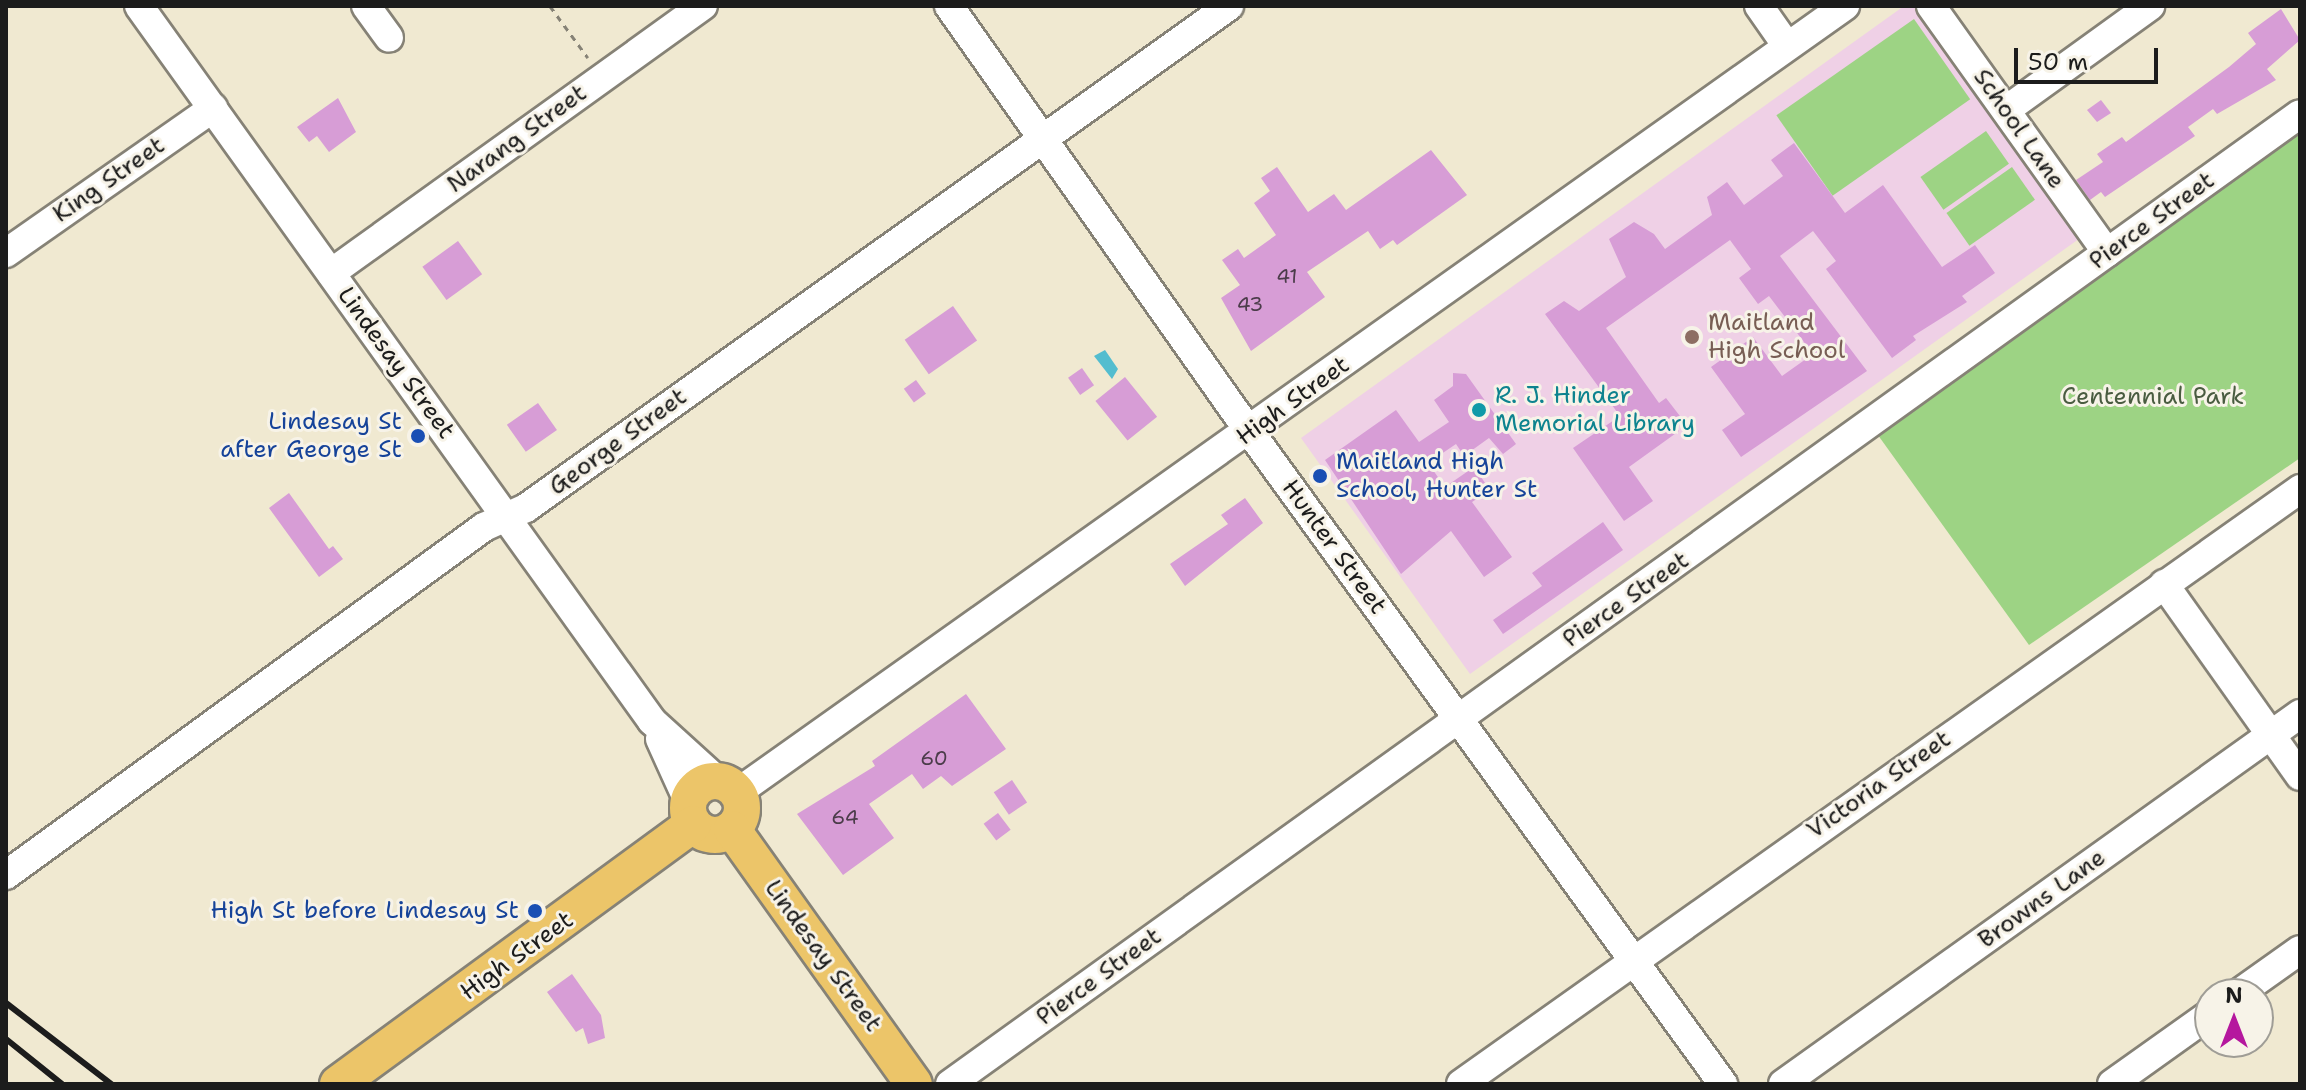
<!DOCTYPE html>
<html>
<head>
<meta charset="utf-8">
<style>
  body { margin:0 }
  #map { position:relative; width:2306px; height:1090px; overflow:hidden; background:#f0e9d1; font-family:"Shantell Sans",sans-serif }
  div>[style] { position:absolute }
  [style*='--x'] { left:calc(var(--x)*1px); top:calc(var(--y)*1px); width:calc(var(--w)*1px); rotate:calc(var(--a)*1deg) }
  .built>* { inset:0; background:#efd0e6 }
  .green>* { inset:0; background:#9dd384; transform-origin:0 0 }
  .water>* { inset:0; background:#53bdcf }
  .building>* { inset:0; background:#d79dd6; transform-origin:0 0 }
  .path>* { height:3px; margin-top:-1.5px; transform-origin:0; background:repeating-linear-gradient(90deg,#868276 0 6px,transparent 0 12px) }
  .roads { filter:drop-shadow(2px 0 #868276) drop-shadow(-2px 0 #868276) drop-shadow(0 2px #868276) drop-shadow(0 -2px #868276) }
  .minor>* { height:28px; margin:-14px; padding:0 14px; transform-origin:14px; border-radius:14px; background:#fff }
  .major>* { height:36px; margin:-18px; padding:0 18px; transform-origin:18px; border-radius:18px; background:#ecc569 }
  .major>.ring { margin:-18px; padding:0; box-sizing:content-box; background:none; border:36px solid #ecc569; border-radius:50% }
  .rail>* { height:6px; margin:-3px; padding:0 3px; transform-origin:3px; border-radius:3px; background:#1c1c1c }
  .dots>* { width:22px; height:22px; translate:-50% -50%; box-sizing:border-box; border:4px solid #f7f3e8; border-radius:50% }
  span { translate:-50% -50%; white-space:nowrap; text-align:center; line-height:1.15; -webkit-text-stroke:6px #f7f3e8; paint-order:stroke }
  .number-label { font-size:20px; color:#4b3c4a }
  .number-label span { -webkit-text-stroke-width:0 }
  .street-label { font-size:24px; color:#1c1c1c }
  .education-label { font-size:24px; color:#785e54 }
  .left { translate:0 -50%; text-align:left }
  .culture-label { font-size:24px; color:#0d838f }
  .park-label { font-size:24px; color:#495c40 }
  .transit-label { font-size:24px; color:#164399 }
  .right { translate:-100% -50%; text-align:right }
  .frame { position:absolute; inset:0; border:8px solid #1c1c1c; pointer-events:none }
  .north { position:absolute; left:2194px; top:978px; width:80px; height:80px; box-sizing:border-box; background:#f7f3e8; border:2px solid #9f9d96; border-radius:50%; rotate:0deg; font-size:22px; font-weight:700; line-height:32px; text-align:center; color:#1c1c1c }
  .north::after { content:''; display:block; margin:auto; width:28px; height:36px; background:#b5179e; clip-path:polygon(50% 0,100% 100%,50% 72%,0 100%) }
  .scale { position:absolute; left:2014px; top:48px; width:144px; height:36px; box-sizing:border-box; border:4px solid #1c1c1c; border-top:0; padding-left:10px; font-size:24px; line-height:28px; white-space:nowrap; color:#1c1c1c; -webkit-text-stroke:6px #f7f3e8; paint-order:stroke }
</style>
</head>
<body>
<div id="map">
  <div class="built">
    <i style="clip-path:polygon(1904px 6px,1919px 6px,2083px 236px,1470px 674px,1301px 438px)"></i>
  </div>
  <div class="green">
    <i style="left:1914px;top:19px;width:98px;height:168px;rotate:55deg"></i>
    <i style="clip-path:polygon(2300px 126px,2300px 458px,2029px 645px,1875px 431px)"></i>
    <i style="left:1986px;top:131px;width:40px;height:80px;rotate:55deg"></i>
    <i style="left:2012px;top:167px;width:40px;height:80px;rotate:55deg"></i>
  </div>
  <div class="water">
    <i style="clip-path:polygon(1105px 350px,1118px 369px,1112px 379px,1094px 356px)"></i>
  </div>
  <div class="building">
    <i style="clip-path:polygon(2281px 9px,2300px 40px,2267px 69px,2276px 80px,2217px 114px,2213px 109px,2188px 127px,2195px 136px,2105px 197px,2101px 192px,2090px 200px,2076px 180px,2103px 162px,2097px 154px,2122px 137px,2126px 142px,2229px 67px,2256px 44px,2248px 33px)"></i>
    <i style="clip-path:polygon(338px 98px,356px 132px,329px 152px,317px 136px,309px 142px,297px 127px)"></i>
    <i style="clip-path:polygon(2101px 100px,2111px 113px,2097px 122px,2087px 110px)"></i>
    <i style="clip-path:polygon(1794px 143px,1845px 213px,1883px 185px,1942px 267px,1975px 245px,1995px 273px,1962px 296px,1967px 302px,1913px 336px,1916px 340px,1892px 358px,1826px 269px,1836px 261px,1813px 231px,1780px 256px,1867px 371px,1741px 457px,1722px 430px,1745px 414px,1711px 367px,1753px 337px,1782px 376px,1813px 354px,1769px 296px,1758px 304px,1739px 278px,1751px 269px,1730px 240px,1606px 328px,1659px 403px,1666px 398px,1683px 420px,1675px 425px,1679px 431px,1629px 467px,1653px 501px,1624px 521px,1573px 448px,1620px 416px,1545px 314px,1564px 301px,1579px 311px,1626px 277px,1609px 239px,1634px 222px,1654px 234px,1665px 249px,1712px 215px,1707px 197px,1727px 182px,1744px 205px,1783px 176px,1771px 160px)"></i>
    <i style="clip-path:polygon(1431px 150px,1467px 195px,1397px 245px,1393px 240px,1380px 249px,1368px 231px,1307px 272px,1325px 297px,1251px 351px,1221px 298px,1240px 285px,1222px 260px,1238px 249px,1244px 258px,1276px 235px,1254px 203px,1270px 191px,1261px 178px,1277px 167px,1308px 212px,1334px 194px,1346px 210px)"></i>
    <i style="left:458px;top:241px;width:41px;height:44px;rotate:54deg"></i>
    <i style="left:953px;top:306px;width:42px;height:59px;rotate:55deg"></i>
    <i style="left:1082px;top:368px;width:21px;height:17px;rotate:55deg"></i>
    <i style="clip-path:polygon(1453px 373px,1466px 374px,1516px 444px,1503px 454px,1489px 438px,1464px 456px,1456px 444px,1428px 463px,1445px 487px,1474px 467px,1490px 490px,1472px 502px,1512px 557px,1484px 577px,1451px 531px,1401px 574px,1325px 460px,1396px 410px,1419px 442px,1449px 422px,1434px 400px,1453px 386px)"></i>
    <i style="left:1125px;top:377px;width:51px;height:38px;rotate:51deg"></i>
    <i style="left:916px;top:380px;width:17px;height:15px;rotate:54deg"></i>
    <i style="left:538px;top:403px;width:33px;height:38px;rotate:55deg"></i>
    <i style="clip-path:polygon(289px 493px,329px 549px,333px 546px,343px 559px,319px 577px,269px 508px)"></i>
    <i style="clip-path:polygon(1245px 498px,1263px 523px,1185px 586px,1170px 564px,1228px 524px,1221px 515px)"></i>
    <i style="clip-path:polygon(1603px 522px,1623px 550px,1503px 634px,1493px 620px,1542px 586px,1532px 573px)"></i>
    <i style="clip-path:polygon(966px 694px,1006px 749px,952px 786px,941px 776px,923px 789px,912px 774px,869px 804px,894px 838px,843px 875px,797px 814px,875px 766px,872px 761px)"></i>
    <i style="left:1012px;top:780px;width:27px;height:22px;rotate:56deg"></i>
    <i style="left:998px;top:813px;width:21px;height:18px;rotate:53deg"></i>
    <i style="clip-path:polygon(572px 974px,601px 1015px,605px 1038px,588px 1044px,583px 1028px,576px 1032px,547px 992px)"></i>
  </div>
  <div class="path">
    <i style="--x:550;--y:6;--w:64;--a:53.8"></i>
  </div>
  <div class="roads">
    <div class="minor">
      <i style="--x:139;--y:6;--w:880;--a:54.34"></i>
      <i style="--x:652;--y:721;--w:89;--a:42.3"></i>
      <i style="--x:366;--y:6;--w:39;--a:54"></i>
      <i style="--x:949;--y:6;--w:499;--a:54.8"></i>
      <i style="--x:1237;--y:414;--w:828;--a:54.04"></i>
      <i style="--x:1759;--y:6;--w:49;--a:55"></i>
      <i style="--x:1931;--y:6;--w:303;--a:54.5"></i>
      <i style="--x:2006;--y:110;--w:178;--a:-35.8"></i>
      <i style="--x:6;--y:253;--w:253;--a:-35"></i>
      <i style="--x:331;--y:273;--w:458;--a:-35.7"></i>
      <i style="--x:2164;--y:584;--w:235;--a:54.7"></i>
      <i style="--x:660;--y:739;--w:70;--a:65.6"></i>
      <i style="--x:738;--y:792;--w:1358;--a:-35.38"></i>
      <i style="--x:6;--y:875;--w:591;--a:-36.06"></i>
      <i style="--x:484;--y:527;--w:46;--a:-24.3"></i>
      <i style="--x:526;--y:508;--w:864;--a:-35.53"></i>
      <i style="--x:2238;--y:994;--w:76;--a:-35.4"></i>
      <i style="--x:950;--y:1084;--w:1662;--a:-35.7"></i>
      <i style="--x:1461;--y:1084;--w:1029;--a:-35.34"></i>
      <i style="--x:1783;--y:1084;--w:636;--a:-35.59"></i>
      <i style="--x:2112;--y:1084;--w:120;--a:-35.5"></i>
    </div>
    <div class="major">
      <i class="ring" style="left:688px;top:781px;width:18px;height:18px"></i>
      <i style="--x:732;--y:829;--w:313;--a:54.5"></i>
      <i style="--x:338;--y:1084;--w:440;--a:-36.2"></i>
    </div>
  </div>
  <div class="rail">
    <i style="--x:6;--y:1003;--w:133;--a:37.6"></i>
    <i style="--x:6;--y:1039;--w:72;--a:38.8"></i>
  </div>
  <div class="dots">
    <i style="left:1692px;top:337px;background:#8d6e63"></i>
    <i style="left:1479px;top:410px;background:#0f9aa8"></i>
    <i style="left:418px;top:436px;background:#1a4fb4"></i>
    <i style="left:1320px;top:476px;background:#1a4fb4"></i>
    <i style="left:535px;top:911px;background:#1a4fb4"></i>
  </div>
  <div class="number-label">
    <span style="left:1287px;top:276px">41</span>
    <span style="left:1250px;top:304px">43</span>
    <span style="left:934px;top:758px">60</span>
    <span style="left:845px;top:817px">64</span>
  </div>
  <div class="street-label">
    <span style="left:2019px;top:129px;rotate:55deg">School Lane</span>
    <span style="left:517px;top:139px;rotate:-36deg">Narang Street</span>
    <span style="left:109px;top:180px;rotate:-35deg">King Street</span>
    <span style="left:2152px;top:221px;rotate:-36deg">Pierce Street</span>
    <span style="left:396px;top:363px;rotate:54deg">Lindesay Street</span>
    <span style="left:1293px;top:401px;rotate:-36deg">High Street</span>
    <span style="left:618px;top:442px;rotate:-36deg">George Street</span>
    <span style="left:1334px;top:547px;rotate:54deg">Hunter Street</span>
    <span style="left:1626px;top:600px;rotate:-35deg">Pierce Street</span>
    <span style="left:1879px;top:785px;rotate:-35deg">Victoria Street</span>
    <span style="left:2042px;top:899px;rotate:-36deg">Browns Lane</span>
    <span style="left:517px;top:956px;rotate:-36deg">High Street</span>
    <span style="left:823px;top:956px;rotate:54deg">Lindesay Street</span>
    <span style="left:1099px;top:977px;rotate:-36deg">Pierce Street</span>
  </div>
  <div class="education-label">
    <span class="left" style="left:1708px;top:337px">Maitland<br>High School</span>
  </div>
  <div class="culture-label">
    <span class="left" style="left:1495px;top:410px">R. J. Hinder<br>Memorial Library</span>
  </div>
  <div class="park-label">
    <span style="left:2153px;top:397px">Centennial Park</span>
  </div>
  <div class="transit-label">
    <span class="right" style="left:402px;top:436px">Lindesay St<br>after George St</span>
    <span class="left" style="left:1336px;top:476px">Maitland High<br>School, Hunter St</span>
    <span class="right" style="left:519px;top:911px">High St before Lindesay St</span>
  </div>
  <div class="frame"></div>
  <div class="north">N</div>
  <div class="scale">50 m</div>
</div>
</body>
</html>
